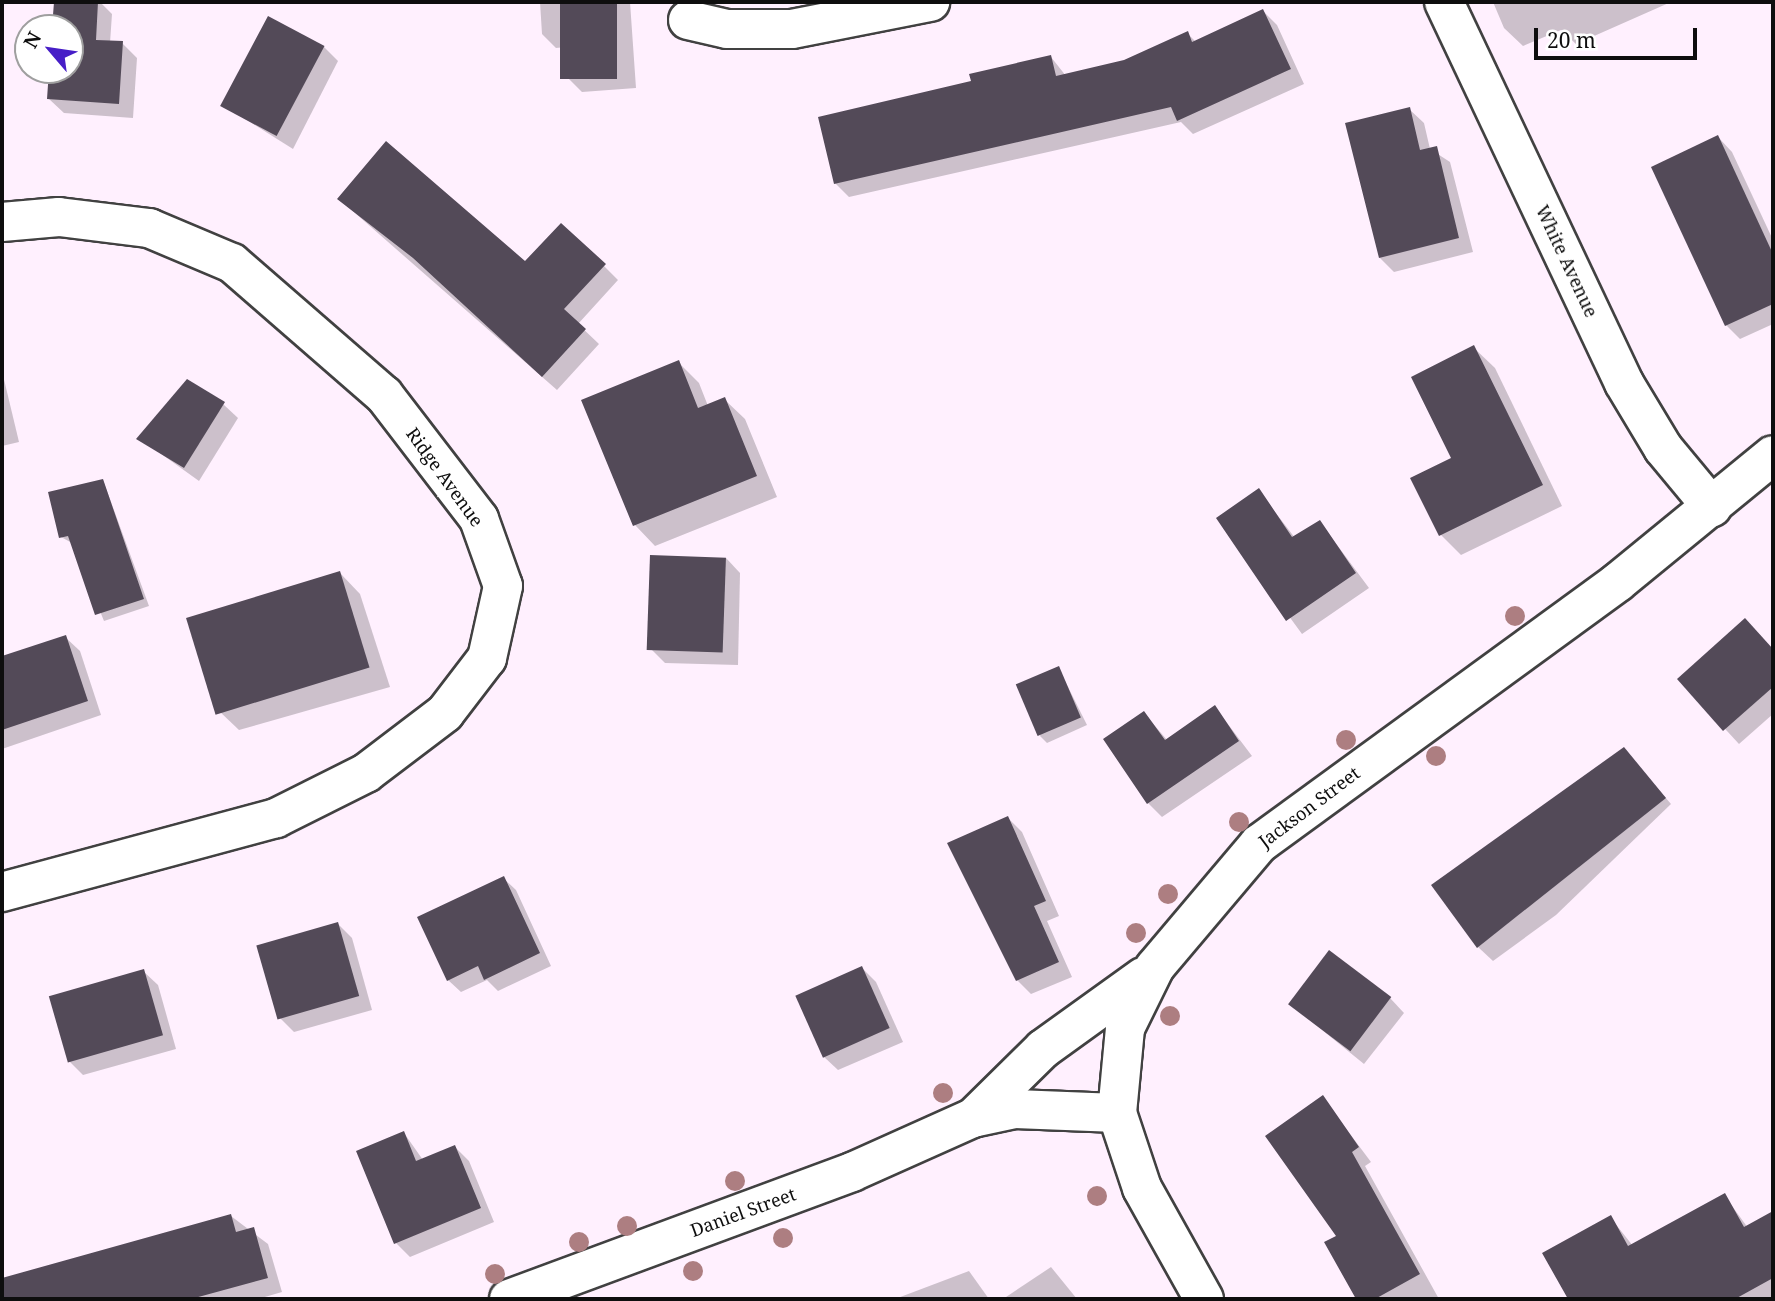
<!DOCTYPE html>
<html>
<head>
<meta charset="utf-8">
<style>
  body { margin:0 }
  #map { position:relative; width:1775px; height:1301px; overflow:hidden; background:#fff0fe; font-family:"Noto Serif",serif }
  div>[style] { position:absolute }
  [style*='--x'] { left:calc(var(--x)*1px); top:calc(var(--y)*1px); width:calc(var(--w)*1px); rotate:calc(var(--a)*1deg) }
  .shadow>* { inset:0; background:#0003 }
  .building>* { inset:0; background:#534a58; transform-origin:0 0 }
  .roads { filter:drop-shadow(2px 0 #414141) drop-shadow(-2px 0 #414141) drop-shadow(0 2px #414141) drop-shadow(0 -2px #414141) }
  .street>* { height:38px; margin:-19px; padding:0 19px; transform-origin:19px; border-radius:19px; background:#fff }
  .trees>* { width:20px; height:20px; margin:-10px; border-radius:50%; background:#ad7e81 }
  span { translate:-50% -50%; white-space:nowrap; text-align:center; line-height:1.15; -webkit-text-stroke:7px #fff; paint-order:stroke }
  .street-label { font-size:18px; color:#0e0e0e }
  .frame { position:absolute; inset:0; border:4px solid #0e0e0e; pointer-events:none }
  .north { position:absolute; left:14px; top:14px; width:70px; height:70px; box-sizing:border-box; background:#fff; border:2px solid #9f9f9f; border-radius:50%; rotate:299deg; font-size:19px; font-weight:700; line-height:28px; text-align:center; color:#0e0e0e }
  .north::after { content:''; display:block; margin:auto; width:24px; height:32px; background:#471ec7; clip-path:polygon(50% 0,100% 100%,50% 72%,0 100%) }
  .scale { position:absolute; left:1534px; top:28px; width:163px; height:32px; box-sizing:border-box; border:4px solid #0e0e0e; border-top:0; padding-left:9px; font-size:21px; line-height:24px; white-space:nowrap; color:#0e0e0e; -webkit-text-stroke:5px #fff; paint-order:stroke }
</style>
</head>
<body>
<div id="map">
  <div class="shadow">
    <i style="clip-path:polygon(56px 2px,100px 2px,112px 14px,110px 43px,122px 43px,137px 58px,133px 118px,64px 113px,49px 99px,51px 70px,70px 70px,70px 28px,54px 28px)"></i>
    <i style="clip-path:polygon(540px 2px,630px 2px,636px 88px,582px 92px,568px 78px,566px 47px,556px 48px,542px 34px)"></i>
    <i style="clip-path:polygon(1493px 2px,1671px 2px,1576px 44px,1561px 30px,1523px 46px,1504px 28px)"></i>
    <i style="clip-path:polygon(1263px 11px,1277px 25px,1304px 84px,1193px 134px,1181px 122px,849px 197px,835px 183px,973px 83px,1051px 57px,1066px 76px,1124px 61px,1187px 33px,1196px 42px)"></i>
    <i style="clip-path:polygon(324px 47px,338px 61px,293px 149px,223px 105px)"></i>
    <i style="clip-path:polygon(1409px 109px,1424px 123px,1430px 149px,1450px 162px,1473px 252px,1394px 272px,1380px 258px)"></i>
    <i style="clip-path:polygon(1718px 137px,1732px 152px,1773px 240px,1773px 324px,1740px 339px,1726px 325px)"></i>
    <i style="clip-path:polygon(339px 199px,525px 264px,604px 266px,618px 280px,578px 324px,599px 344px,557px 390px)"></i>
    <i style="clip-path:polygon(1474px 348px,1495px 368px,1562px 506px,1461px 555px,1441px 535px)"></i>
    <i style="clip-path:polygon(678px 362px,699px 383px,708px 406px,724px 399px,745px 419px,777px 497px,655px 546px,635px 525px,583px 401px)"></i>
    <i style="clip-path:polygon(2px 371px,19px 442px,2px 446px)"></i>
    <i style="clip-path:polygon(223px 404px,238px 418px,199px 481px,139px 438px)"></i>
    <i style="clip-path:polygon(103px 480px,149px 606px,104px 621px,72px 543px,61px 537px)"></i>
    <i style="clip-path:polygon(1259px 491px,1295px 538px,1320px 522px,1369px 588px,1302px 634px,1218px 519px)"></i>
    <i style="clip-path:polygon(726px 558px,740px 573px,738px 665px,665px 663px,651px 649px)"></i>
    <i style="clip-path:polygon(340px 573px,360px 594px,390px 687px,239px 730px,218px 710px)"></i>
    <i style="clip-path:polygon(1759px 634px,1773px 650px,1773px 714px,1739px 744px,1679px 679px)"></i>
    <i style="clip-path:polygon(65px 637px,80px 651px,101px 715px,2px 749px,2px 658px)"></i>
    <i style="clip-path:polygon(1059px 669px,1087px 725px,1047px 743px,1040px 736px)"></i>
    <i style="clip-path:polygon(1215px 707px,1252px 756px,1162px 817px,1148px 803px,1144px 713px,1167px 740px)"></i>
    <i style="clip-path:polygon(1624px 749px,1671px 804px,1556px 915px,1493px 961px,1478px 947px)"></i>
    <i style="clip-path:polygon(1008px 818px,1022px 832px,1059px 916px,1047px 921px,1072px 977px,1031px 994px,1017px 980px)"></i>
    <i style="clip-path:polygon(503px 878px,516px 890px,551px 966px,498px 991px,487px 980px,461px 992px,448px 980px)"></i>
    <i style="clip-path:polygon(338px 924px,352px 938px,372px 1010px,294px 1032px,279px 1017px)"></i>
    <i style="clip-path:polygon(862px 968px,876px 982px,903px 1042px,838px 1070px,823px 1056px)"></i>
    <i style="clip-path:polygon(143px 971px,158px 985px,176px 1049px,83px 1075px,69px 1061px)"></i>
    <i style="clip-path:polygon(1390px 998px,1404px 1013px,1364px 1064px,1290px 1004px)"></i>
    <i style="clip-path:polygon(1323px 1098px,1371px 1162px,1365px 1166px,1439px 1299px,1357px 1299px,1344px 1274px)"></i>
    <i style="clip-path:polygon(404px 1133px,423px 1160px,455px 1147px,469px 1161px,494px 1222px,410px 1257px,396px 1243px)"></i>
    <i style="clip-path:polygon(1724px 1195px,1751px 1232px,1773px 1214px,1773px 1299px,1570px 1299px,1544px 1254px,1610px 1217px,1633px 1246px)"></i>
    <i style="clip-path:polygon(231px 1216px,268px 1244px,282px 1292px,258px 1299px,2px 1299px,6px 1279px)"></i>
    <i style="clip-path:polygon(1051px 1267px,1077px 1299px,1003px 1299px)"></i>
    <i style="clip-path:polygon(969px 1271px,989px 1299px,895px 1299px)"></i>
  </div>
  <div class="building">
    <i style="clip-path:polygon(54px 2px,98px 2px,96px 40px,123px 41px,119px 104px,47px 99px,49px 70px,70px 70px,70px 28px,52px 28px)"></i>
    <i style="left:560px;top:2px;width:57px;height:77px"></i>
    <i style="clip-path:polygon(1263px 9px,1291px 69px,1177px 121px,1171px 107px,834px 184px,818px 117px,971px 81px,969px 74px,1051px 55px,1056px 76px,1124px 60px,1188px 31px,1192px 42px)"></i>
    <i style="left:268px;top:16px;width:64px;height:102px;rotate:28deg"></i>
    <i style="clip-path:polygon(1410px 107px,1420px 150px,1437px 146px,1459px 238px,1379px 258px,1345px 123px)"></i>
    <i style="clip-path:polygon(1718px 135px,1773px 254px,1773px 304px,1725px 326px,1651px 167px)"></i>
    <i style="clip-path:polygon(386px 141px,525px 261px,561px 223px,606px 264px,564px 309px,586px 329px,542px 377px,413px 258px,337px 199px)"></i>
    <i style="clip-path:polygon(1474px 345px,1543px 485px,1439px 536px,1410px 478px,1451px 458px,1411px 377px)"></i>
    <i style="clip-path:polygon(679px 360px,698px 408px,725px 397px,757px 476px,633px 526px,581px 400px)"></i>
    <i style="clip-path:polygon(187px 379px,225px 402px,184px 468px,136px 439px)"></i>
    <i style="clip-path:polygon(103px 479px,144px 599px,95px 615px,68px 536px,59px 538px,48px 492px)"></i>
    <i style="clip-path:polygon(1259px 488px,1292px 537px,1320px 520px,1356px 573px,1286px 621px,1216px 518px)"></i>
    <i style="left:650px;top:555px;width:76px;height:95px;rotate:2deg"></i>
    <i style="left:340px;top:571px;width:101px;height:161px;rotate:73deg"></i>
    <i style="clip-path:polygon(1745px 618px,1773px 649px,1773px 687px,1723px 731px,1677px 679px)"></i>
    <i style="clip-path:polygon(66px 635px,88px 701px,2px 730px,2px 656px)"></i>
    <i style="left:1059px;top:666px;width:56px;height:47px;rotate:67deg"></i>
    <i style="clip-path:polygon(1215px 705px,1239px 741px,1147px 804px,1103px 739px,1144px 711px,1165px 740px)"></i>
    <i style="clip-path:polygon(1624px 747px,1666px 798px,1477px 948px,1431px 885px)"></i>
    <i style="clip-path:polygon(1008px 816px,1046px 901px,1034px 906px,1059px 962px,1016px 981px,947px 843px)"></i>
    <i style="clip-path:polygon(504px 876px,540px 953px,484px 980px,478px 966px,447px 981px,417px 917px)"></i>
    <i style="left:338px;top:922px;width:77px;height:85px;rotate:74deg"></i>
    <i style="left:1329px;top:950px;width:78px;height:68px;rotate:37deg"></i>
    <i style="left:862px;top:966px;width:68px;height:73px;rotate:66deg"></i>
    <i style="left:144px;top:969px;width:69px;height:99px;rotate:74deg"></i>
    <i style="clip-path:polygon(1323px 1095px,1359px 1147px,1352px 1152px,1420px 1274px,1375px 1299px,1356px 1299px,1324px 1242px,1336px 1236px,1265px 1136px)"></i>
    <i style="clip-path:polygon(404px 1131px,416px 1161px,455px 1145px,481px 1208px,394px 1244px,356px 1151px)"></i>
    <i style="clip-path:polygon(1725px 1193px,1744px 1227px,1773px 1211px,1773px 1278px,1735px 1299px,1568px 1299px,1542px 1253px,1611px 1215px,1628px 1246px)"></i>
    <i style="clip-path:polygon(231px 1214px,236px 1232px,254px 1227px,268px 1278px,191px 1299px,2px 1299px,2px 1278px)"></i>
  </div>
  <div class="roads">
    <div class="street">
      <i style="--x:1444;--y:2;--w:421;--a:64.7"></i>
      <i style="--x:1624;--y:383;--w:76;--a:59"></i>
      <i style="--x:1663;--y:448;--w:77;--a:50.3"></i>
      <i style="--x:688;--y:20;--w:40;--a:13"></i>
      <i style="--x:727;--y:29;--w:65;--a:0"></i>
      <i style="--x:792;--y:29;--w:141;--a:-11.1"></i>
      <i style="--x:2;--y:222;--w:57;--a:-5"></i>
      <i style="--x:59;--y:217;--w:91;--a:7"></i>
      <i style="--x:149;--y:228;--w:90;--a:22.9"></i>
      <i style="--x:232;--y:263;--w:201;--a:41"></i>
      <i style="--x:384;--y:395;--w:156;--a:52.5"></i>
      <i style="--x:479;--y:519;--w:71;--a:70.3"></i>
      <i style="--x:503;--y:586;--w:74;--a:102.5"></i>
      <i style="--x:487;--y:658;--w:69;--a:127.4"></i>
      <i style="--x:445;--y:713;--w:99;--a:142.8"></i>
      <i style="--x:366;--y:773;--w:101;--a:153.4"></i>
      <i style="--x:276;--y:818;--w:284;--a:164.9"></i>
      <i style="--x:973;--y:1118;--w:98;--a:-44.6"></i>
      <i style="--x:1043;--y:1049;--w:123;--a:-35.8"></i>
      <i style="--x:509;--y:1299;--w:366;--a:-20.3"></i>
      <i style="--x:852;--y:1172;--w:133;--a:-24.1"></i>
      <i style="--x:973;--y:1118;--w:43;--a:-12.1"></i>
      <i style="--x:1015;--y:1109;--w:102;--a:2.2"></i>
      <i style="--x:1204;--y:1299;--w:127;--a:-119.2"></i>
      <i style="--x:1142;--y:1188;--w:79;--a:-108.4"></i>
      <i style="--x:1117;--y:1113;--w:85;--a:-84.6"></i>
      <i style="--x:1125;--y:1028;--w:68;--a:-63.8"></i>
      <i style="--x:1155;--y:967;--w:161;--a:-49.8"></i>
      <i style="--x:1259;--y:844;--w:444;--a:-36.1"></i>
      <i style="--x:1618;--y:582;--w:200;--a:-39.3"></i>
    </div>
  </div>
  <div class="trees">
    <i style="left:1515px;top:616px"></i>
    <i style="left:1346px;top:740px"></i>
    <i style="left:1436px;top:756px"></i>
    <i style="left:1239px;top:822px"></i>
    <i style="left:1168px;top:894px"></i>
    <i style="left:1136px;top:933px"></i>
    <i style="left:1170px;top:1016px"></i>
    <i style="left:943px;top:1093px"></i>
    <i style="left:735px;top:1181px"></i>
    <i style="left:1097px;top:1196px"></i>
    <i style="left:627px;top:1226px"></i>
    <i style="left:783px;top:1238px"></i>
    <i style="left:579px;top:1242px"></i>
    <i style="left:693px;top:1271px"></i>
    <i style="left:495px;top:1274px"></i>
  </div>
  <div class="street-label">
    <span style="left:1567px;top:261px;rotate:65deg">White Avenue</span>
    <span style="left:445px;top:477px;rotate:54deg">Ridge Avenue</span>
    <span style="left:1309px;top:807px;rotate:-37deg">Jackson Street</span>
    <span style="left:743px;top:1212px;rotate:-20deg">Daniel Street</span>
  </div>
  <div class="frame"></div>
  <div class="north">N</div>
  <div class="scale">20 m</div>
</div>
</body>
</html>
